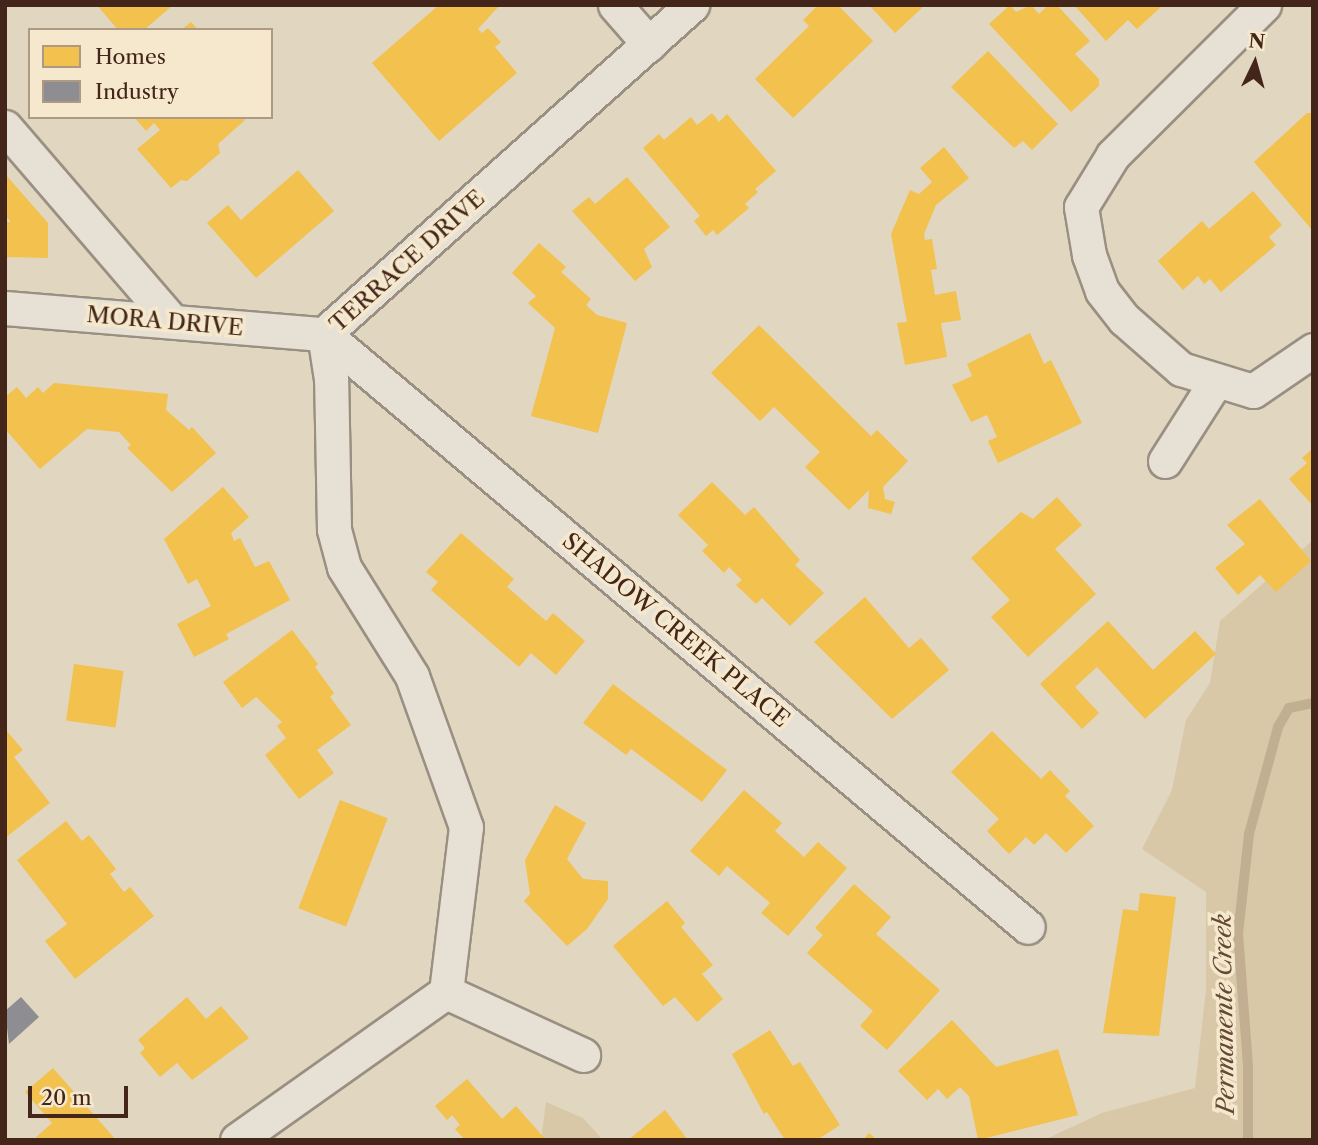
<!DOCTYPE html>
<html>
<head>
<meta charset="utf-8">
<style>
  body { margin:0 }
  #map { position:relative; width:1318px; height:1145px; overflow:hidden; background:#e1d6bf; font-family:"Libre Caslon Text",serif }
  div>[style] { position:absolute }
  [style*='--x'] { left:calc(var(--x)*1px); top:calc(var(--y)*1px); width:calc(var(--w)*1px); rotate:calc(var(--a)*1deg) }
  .green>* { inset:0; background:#d9c8a8 }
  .homes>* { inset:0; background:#f2c14e; transform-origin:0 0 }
  .industry>* { inset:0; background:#8d8d92 }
  .stream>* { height:10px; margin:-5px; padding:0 5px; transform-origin:5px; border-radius:5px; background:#c2af91 }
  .roads { filter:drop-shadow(2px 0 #9a8f81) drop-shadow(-2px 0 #9a8f81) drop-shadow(0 2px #9a8f81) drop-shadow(0 -2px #9a8f81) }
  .street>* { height:33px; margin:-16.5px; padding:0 16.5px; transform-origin:16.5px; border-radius:16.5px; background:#e7e1d5 }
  span { translate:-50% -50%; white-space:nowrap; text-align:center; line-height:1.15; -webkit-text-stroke:7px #f5e8cc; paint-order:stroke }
  .street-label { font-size:23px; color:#432519 }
  .water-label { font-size:24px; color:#654937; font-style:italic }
  .frame { position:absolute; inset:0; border:7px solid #432519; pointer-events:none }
  .legend { position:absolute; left:28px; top:28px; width:245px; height:91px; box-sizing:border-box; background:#f5e8cc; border:2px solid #ae9a84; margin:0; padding:9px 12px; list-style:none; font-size:21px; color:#432519 }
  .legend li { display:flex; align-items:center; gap:14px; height:35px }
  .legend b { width:35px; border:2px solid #ae9a84 }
  .north { position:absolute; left:1220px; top:28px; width:70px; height:70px; -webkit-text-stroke:5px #f5e8cc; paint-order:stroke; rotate:5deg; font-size:19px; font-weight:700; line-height:28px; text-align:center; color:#432519 }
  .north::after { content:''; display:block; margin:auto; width:24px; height:32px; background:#432519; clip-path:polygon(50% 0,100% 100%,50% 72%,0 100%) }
  .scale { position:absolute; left:28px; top:1086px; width:100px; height:32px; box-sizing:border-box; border:4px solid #432519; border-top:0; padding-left:9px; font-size:21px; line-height:24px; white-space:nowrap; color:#432519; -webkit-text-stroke:5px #f5e8cc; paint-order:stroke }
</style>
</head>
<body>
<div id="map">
  <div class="green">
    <i style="clip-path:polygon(1313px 540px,1313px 1140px,1044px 1140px,1102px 1113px,1195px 1088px,1206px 989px,1206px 892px,1142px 849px,1172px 790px,1186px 720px,1210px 683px,1220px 621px)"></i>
    <i style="clip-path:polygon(546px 1102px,583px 1118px,603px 1140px,541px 1140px)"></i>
  </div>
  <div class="homes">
    <i style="clip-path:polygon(97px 5px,173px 5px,144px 30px,118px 30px)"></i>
    <i style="clip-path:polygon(439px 5px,500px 5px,478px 29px,482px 33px,488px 28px,501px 42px,495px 47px,517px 73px,439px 141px,372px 63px)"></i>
    <i style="clip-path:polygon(818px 5px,838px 5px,873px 41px,793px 118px,755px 79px,809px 26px,803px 20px)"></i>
    <i style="clip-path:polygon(869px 5px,922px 5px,922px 8px,895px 33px)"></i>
    <i style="clip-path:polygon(1010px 5px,1016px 12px,1031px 5px,1039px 14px,1048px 5px,1057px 5px,1090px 41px,1075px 54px,1099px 79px,1099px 86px,1071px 112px,989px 24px)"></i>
    <i style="clip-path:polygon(1074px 5px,1163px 5px,1137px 29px,1128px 20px,1106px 41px)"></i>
    <i style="clip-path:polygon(191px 22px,198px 30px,181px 30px)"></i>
    <i style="clip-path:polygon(988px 51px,1058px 124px,1032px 150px,1023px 141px,1014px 148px,951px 87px)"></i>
    <i style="clip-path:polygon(712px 113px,719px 122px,727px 114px,776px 171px,755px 189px,758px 192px,745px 204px,749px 208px,717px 235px,713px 230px,706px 236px,694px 221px,700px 216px,643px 148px,659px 134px,664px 140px,691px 117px,697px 125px)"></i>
    <i style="clip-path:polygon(1307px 113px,1313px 113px,1313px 231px,1254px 162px)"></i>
    <i style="clip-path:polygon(134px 117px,243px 117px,245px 120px,218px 144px,220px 153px,187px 181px,181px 180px,171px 188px,137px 149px,160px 130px,154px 123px,146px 131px)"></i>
    <i style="clip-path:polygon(944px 147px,969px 178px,936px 205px,924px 234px,925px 240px,932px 239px,937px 269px,931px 270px,935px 295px,956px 291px,961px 320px,941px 323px,947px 357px,905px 365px,897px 323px,907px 322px,891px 234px,910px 190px,919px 194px,932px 182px,920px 168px)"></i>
    <i style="clip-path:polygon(298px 170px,334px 211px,256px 278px,207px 223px,228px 205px,241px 220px)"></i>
    <i style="clip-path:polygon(5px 174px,48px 223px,48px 258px,5px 257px,5px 222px,11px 222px,5px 215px)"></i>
    <i style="clip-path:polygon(627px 177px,670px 227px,644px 249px,652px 267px,635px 281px,572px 211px,589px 197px,595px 204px)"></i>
    <i style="clip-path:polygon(1253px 191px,1282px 225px,1269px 237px,1276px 245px,1221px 292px,1210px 279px,1204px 284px,1198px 276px,1183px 290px,1158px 261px,1202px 221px,1209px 229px)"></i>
    <i style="clip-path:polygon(539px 243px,566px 267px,561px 272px,591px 299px,586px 305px,597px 315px,627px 323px,598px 433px,531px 416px,555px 328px,528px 303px,536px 296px,512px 273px)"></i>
    <i style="clip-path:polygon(759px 325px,871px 436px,877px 430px,908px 461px,883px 487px,885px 499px,895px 502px,891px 514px,868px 508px,869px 490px,849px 510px,805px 467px,820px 452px,774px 407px,760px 421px,711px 373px)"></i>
    <i style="clip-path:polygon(1030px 333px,1044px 364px,1051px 360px,1082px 423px,998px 463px,988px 441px,997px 437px,987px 415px,971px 422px,952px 385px,972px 376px,967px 364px)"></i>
    <i style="clip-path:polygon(54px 383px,168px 394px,166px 410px,189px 430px,192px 427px,216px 453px,172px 492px,127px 448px,131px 445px,119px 432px,87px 429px,40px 469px,5px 429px,5px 397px,17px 387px,26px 398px,38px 387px,43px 393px)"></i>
    <i style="clip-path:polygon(1313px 448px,1313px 506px,1289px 479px,1307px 463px,1302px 458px)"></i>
    <i style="clip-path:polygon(712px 482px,745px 515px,754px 507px,800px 560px,795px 565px,824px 593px,790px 626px,762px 598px,756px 604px,736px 585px,742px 580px,729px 567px,724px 573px,702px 551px,708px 545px,678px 515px)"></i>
    <i style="clip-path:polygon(223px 487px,249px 517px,231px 533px,234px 541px,240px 538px,255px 567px,269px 561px,290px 600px,226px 634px,229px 639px,194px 657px,177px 624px,211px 606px,197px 579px,188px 584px,164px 539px)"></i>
    <i style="clip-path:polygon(1057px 497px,1082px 525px,1055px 549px,1096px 594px,1028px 657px,991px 617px,1010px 600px,971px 558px,1021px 512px,1033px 519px)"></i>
    <i style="clip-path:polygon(1260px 499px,1311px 561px,1276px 592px,1260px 575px,1238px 595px,1215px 568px,1245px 544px,1227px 525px)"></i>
    <i style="clip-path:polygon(461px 533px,514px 579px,507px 587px,546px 621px,553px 613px,585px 641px,556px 675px,531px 653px,519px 667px,431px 590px,438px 582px,426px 572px)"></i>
    <i style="clip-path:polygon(865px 597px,909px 648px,921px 638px,949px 670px,892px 719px,814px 642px)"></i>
    <i style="clip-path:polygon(1108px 621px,1153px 670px,1195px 631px,1216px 654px,1145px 719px,1097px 667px,1075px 687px,1099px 713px,1082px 729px,1040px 684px)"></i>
    <i style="clip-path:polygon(292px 630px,318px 664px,315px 667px,334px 693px,330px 697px,351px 725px,317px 750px,334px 773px,299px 799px,265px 755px,286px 738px,277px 726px,282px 722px,256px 697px,242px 708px,223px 682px)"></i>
    <i style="left:74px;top:664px;width:50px;height:57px;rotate:8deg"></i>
    <i style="clip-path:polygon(613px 684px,727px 770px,702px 802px,631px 749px,626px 755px,583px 723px)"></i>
    <i style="clip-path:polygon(5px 729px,23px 750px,14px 757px,50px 803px,5px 838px)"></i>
    <i style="clip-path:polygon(992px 731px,1041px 779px,1050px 770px,1070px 791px,1065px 796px,1094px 826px,1066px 853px,1046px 833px,1034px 845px,1026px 837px,1009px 854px,987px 831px,999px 819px,951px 772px)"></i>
    <i style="clip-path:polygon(744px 790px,782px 823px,775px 831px,804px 857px,818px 842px,847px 868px,788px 936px,761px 913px,770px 903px,727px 866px,719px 876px,690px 851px)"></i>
    <i style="left:340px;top:800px;width:51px;height:116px;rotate:21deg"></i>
    <i style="clip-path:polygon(555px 805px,586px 823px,567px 859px,583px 879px,608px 881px,608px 899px,587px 929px,567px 946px,524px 901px,530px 894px,525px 860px)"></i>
    <i style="clip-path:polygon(66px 821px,82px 841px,89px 835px,116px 869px,110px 874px,124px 892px,130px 887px,154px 916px,75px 979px,45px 941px,67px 924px,17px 860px)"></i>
    <i style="clip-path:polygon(854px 884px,891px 917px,876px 934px,940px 990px,887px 1050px,860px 1026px,873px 1011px,807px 953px,823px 935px,815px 928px)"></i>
    <i style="clip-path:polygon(1140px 893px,1176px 897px,1159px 1036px,1103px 1033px,1123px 909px,1138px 911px)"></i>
    <i style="clip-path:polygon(667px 901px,685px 923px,681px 927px,713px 965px,702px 974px,723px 999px,697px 1022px,675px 997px,663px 1006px,613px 946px)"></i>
    <i style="clip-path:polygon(187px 997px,206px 1019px,221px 1006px,249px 1038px,192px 1080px,177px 1063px,160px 1077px,140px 1053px,145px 1048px,138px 1040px)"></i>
    <i style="clip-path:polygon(952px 1020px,996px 1067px,1058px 1049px,1078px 1115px,978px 1140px,969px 1096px,960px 1087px,947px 1099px,938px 1089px,927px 1100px,898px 1071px)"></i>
    <i style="clip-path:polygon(770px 1030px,793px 1066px,800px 1062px,840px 1125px,817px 1140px,785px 1140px,767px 1112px,764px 1114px,732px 1054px)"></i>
    <i style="clip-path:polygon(53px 1068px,116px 1140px,33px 1140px,52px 1123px,25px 1092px)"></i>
    <i style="clip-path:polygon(467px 1079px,502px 1119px,516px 1106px,546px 1140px,465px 1140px,455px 1129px,460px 1125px,452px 1115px,447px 1120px,435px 1106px)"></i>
    <i style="clip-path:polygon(665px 1110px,688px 1140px,628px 1140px)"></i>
    <i style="clip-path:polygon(869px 1133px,877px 1140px,863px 1140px)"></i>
  </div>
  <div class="industry">
    <i style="clip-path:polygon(21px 997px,39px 1017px,9px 1044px,5px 1011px)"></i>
  </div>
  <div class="stream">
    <i style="--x:1248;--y:1140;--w:74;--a:-90"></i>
    <i style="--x:1248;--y:1066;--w:132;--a:-94.3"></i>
    <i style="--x:1238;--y:934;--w:101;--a:-83.7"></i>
    <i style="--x:1249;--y:834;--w:111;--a:-74.8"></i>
    <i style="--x:1278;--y:727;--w:22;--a:-60"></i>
    <i style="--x:1289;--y:708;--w:25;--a:-12"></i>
  </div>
  <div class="roads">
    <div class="street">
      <i style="--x:615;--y:5;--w:52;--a:48.9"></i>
      <i style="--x:1264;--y:5;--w:213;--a:135.2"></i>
      <i style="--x:1113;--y:155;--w:61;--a:121.6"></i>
      <i style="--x:1081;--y:207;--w:49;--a:80.5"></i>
      <i style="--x:1089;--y:255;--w:38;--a:70"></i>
      <i style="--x:1102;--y:291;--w:36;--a:52"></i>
      <i style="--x:1124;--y:319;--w:76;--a:41.3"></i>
      <i style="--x:1181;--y:369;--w:75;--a:17"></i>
      <i style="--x:1253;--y:391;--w:73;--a:-34.3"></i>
      <i style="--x:5;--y:127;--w:253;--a:49.3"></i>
      <i style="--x:5;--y:308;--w:320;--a:4.7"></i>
      <i style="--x:324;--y:334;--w:920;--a:40.11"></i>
      <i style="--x:324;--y:334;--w:494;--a:-41.8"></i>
      <i style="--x:1165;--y:461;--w:95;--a:-57.5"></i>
      <i style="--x:446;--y:992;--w:151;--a:24.7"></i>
      <i style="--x:237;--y:1140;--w:256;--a:-35.3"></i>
      <i style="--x:446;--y:992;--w:166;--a:-83.1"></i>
      <i style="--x:466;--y:827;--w:160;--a:-109.7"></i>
      <i style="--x:412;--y:676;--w:128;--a:-122"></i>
      <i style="--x:344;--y:567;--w:39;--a:-105"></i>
      <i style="--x:334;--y:529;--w:150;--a:-91.1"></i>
      <i style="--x:331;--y:379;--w:46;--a:-98.8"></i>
    </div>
  </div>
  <div class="street-label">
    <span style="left:407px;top:261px;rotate:-42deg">TERRACE DRIVE</span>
    <span style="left:165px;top:321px;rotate:5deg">MORA DRIVE</span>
    <span style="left:676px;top:630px;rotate:40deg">SHADOW CREEK PLACE</span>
  </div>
  <div class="water-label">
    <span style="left:1224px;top:1014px;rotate:-91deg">Permanente Creek</span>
  </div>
  <div class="frame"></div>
  <ul class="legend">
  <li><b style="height:19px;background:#f2c14e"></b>Homes</li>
  <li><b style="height:19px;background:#8d8d92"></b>Industry</li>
  </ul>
  <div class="north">N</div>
  <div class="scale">20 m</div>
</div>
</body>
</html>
